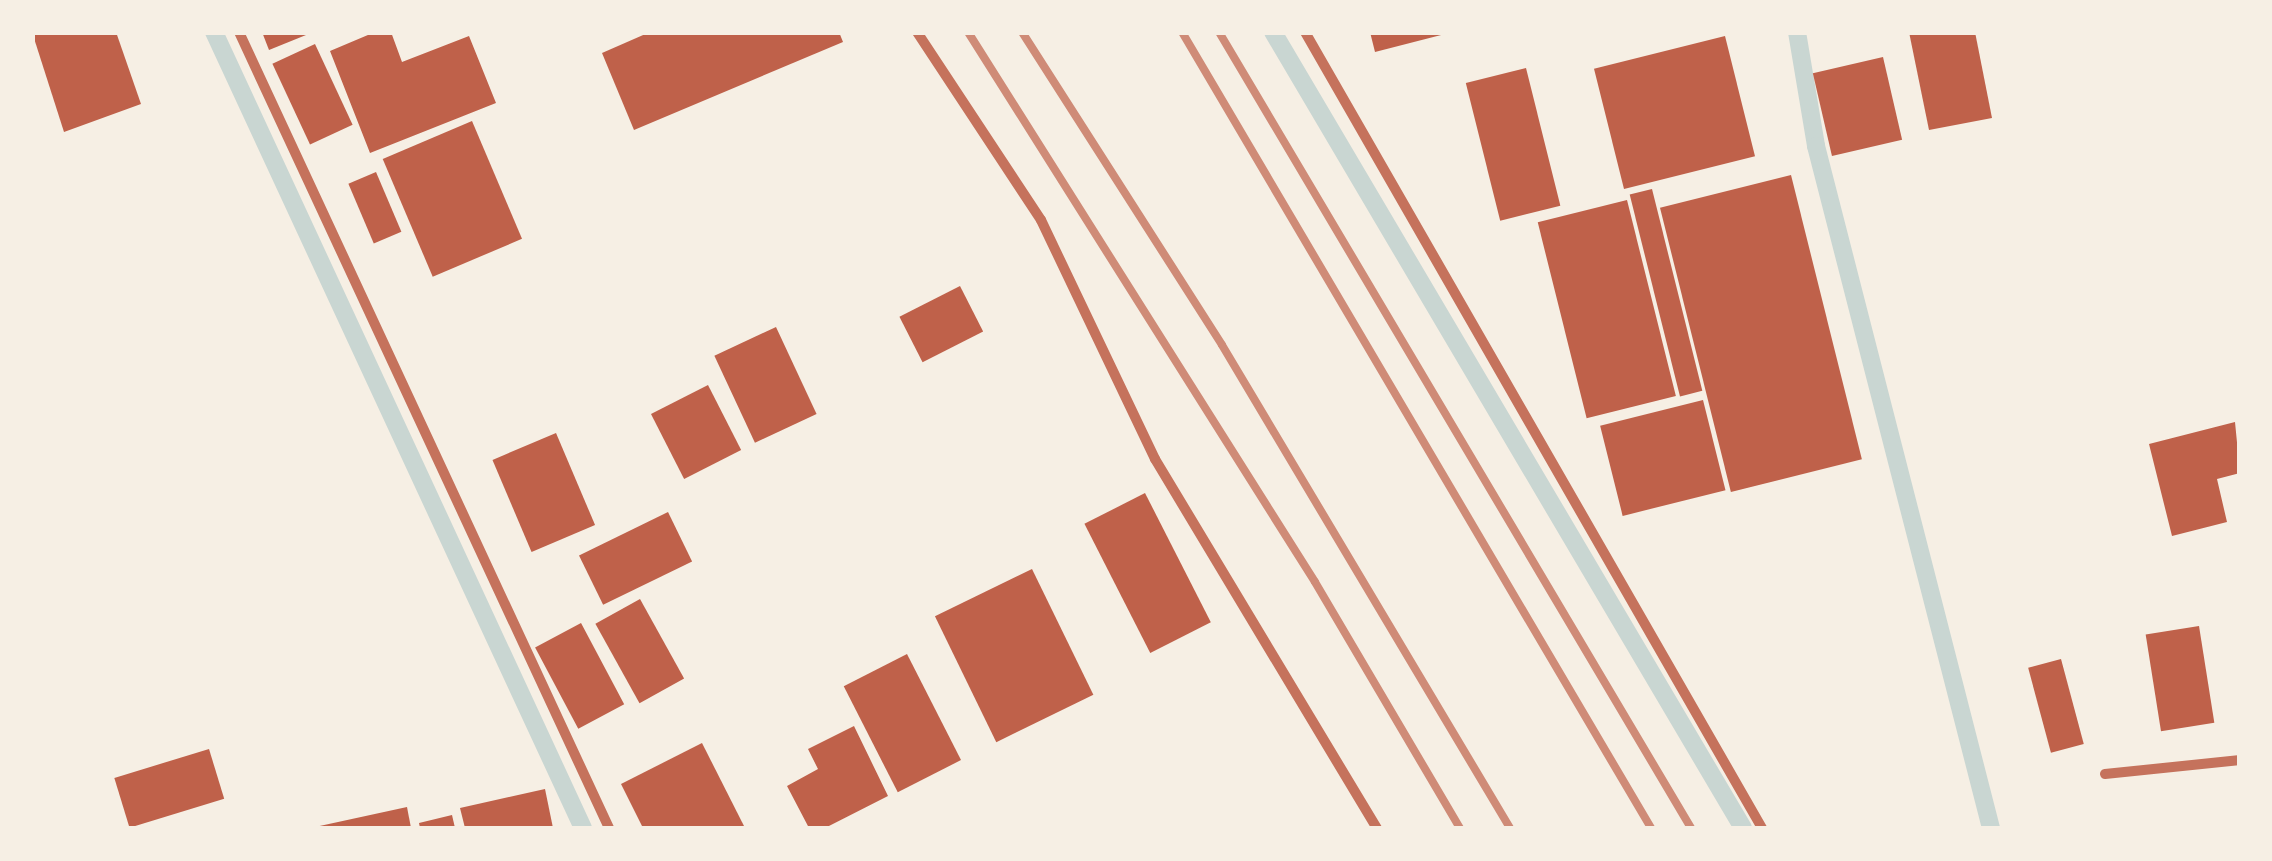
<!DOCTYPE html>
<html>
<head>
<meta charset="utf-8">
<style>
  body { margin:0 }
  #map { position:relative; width:2272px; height:861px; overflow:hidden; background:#f6efe4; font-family:Overpass,sans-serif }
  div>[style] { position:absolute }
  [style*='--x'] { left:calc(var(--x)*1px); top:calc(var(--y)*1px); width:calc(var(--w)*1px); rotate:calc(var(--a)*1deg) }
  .stream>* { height:18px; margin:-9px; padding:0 9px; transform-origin:9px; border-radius:9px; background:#c9d6d2 }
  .building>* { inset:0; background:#bf614a; transform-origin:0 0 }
  .minor>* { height:10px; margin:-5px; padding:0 5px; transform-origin:5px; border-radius:5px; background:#c5725c }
  .rail>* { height:8px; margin:-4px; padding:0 4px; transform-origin:4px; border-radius:4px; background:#cf8b77 }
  span { translate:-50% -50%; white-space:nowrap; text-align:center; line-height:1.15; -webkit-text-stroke:8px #f6efe4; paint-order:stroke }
  .frame { position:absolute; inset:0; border:35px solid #f6efe4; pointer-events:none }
</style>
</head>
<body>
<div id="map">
  <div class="stream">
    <i style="--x:214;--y:32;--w:877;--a:65.13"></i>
    <i style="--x:1273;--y:32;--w:924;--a:59.44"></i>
    <i style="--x:1797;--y:32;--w:116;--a:80.5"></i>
    <i style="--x:1816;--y:146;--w:704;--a:75.61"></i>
  </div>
  <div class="building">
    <i style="clip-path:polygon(32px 32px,116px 32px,141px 104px,64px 132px)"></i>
    <i style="clip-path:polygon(262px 32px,311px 32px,311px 33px,269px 50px)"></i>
    <i style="clip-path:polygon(375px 32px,391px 32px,402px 62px,469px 36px,496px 103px,370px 153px,330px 51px)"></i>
    <i style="clip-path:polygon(650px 32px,839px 32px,843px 42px,634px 130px,602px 53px)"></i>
    <i style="clip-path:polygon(1370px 32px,1445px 32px,1445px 34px,1375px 52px)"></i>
    <i style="clip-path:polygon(1909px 32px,1975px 32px,1992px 118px,1929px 130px)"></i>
    <i style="left:1725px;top:36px;width:124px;height:135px;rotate:76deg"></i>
    <i style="left:315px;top:44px;width:89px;height:47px;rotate:65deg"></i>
    <i style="left:1883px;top:57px;width:85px;height:72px;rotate:77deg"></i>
    <i style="left:1526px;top:68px;width:142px;height:62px;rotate:76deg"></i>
    <i style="left:472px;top:121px;width:128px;height:97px;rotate:67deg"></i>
    <i style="left:376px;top:172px;width:65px;height:30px;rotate:67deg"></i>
    <i style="left:1791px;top:175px;width:293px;height:135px;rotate:76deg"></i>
    <i style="left:1652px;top:189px;width:208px;height:23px;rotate:76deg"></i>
    <i style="left:1627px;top:200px;width:202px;height:92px;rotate:76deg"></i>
    <i style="left:960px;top:286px;width:51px;height:68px;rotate:63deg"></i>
    <i style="left:776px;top:327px;width:96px;height:68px;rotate:65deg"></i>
    <i style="left:708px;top:385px;width:73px;height:64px;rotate:63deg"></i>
    <i style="left:1703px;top:400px;width:93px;height:106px;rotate:76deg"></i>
    <i style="clip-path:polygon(2235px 422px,2240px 473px,2217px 479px,2227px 522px,2172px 536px,2149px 444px)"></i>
    <i style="left:556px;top:433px;width:100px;height:69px;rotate:67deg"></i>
    <i style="left:1145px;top:493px;width:145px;height:68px;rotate:63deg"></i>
    <i style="left:668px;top:512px;width:55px;height:99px;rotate:64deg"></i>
    <i style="left:1032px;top:569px;width:140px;height:108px;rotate:64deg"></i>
    <i style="left:640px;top:599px;width:91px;height:51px;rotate:61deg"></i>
    <i style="left:581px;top:623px;width:92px;height:52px;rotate:62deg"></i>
    <i style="left:2199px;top:626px;width:98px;height:54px;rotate:81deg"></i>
    <i style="left:907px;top:654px;width:119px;height:71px;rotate:63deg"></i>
    <i style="left:2061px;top:659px;width:88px;height:34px;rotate:75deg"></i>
    <i style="clip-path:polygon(854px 726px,888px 796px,825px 828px,809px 828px,787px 786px,818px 769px,808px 749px)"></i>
    <i style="clip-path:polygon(702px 743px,745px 828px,643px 828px,621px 784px)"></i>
    <i style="left:209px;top:749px;width:52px;height:99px;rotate:73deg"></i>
    <i style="clip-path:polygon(545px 789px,553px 828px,465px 828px,460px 808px)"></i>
    <i style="clip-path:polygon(407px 807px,411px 828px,315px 828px,315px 827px)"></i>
    <i style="clip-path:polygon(452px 815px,455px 828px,420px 828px,419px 823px)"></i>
  </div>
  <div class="minor">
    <i style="--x:239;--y:32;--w:878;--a:65.07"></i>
    <i style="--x:917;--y:32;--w:225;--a:56.6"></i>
    <i style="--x:1041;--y:220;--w:265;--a:64.5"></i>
    <i style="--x:1155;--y:459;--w:431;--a:59"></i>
    <i style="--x:1305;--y:32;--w:918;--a:60.14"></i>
    <i style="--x:2105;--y:774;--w:136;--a:-5.9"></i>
  </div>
  <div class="rail">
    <i style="--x:968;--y:32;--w:650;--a:57.75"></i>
    <i style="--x:1315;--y:582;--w:286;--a:59.5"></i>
    <i style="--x:1022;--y:32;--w:371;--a:57.4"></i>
    <i style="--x:1222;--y:345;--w:562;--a:59.19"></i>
    <i style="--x:1182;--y:32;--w:924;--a:59.49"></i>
    <i style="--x:1219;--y:32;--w:925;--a:59.33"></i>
  </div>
  <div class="frame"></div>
</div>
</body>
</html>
